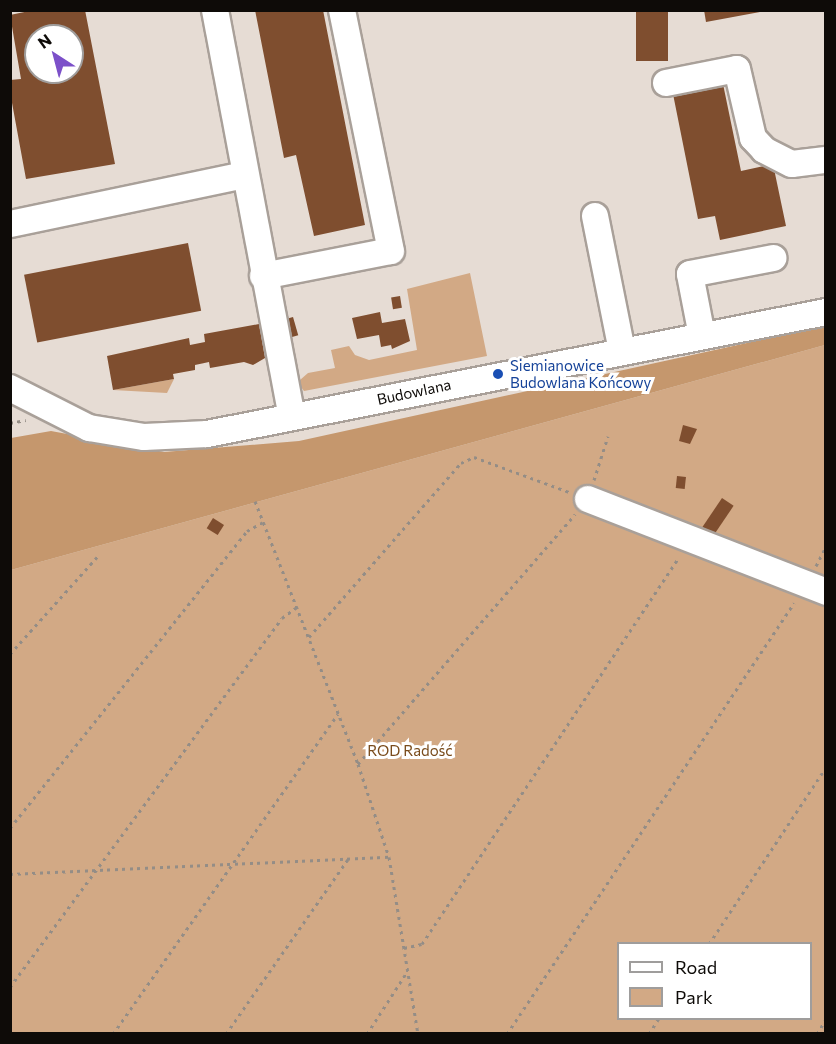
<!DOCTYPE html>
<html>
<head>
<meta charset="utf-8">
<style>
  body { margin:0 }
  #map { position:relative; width:836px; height:1044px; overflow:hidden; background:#e6dcd4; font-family:Commissioner,sans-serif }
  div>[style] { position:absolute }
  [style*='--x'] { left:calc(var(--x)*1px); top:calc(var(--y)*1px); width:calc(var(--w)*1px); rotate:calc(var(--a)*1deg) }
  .green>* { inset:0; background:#d2a985 }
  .forest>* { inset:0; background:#c5976d }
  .building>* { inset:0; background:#7f4e2f; transform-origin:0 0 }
  .path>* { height:3px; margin-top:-1.5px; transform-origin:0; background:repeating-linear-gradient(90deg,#948d86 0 3px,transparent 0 7.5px) }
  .roads { filter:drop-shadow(2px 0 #a9a099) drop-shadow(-2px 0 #a9a099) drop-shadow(0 2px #a9a099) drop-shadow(0 -2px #a9a099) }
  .minor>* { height:26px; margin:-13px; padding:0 13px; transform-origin:13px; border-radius:13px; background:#fff }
  .dots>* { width:16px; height:16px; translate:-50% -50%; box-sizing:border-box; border:3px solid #fff; border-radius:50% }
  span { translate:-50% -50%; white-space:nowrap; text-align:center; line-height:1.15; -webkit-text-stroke:6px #fff; paint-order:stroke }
  .transit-label { font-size:15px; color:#164399 }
  .left { translate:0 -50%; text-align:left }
  .street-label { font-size:15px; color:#0e0b08 }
  .park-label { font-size:15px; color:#794b1b }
  .frame { position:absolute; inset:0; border:12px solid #0e0b08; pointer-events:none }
  .legend { position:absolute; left:617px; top:942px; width:195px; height:78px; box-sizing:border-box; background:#fff; border:2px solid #9f9d9c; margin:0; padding:8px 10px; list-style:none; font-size:18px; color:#0e0b08 }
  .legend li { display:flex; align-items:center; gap:12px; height:30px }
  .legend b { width:30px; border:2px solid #9f9d9c }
  .north { position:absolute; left:24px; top:24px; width:60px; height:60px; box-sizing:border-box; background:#fff; border:2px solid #9f9d9c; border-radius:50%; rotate:324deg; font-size:16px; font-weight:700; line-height:24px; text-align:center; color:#0e0b08 }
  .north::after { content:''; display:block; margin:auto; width:21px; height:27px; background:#7c50c9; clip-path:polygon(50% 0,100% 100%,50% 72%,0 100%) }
</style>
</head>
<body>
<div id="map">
  <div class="green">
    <i style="clip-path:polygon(470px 273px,487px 356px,304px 391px,301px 387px,300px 380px,308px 373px,335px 368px,331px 350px,349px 346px,355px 355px,369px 360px,417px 350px,407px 289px)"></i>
    <i style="clip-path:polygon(evenodd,825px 345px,825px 1033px,11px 1034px,11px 570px,825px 345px,618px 944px,810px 944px,810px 1018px,618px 1018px,618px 944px)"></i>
    <i style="clip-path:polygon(174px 379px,167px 393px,113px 390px)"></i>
  </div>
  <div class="forest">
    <i style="clip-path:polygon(825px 326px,825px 345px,11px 570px,11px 438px,51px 431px,164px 452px,299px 441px)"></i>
  </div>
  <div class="building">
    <i style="clip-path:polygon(evenodd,34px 10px,85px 10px,115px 164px,26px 179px,10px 92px,10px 80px,21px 79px,10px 15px,34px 10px,36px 36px,72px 36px,72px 72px,36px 72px,36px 36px)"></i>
    <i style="clip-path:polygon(255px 10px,323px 10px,365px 225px,314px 236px,296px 155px,284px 158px)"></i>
    <i style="left:636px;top:10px;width:32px;height:51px"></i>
    <i style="clip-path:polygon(704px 10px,760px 10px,760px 12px,706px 22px)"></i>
    <i style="clip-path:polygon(723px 84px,741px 171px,773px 164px,786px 226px,720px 240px,715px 216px,698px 219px,673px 94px)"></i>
    <i style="left:188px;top:243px;width:69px;height:167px;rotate:79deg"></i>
    <i style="left:400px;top:296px;width:12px;height:9px;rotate:81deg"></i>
    <i style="clip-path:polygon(380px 312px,382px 323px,405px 319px,410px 341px,392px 349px,391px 345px,381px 347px,379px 335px,357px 339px,352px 318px)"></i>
    <i style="left:293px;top:317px;width:19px;height:11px;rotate:74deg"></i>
    <i style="clip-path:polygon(259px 324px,265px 358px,253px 365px,244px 362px,210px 368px,209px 362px,195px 365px,195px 370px,173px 374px,174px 379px,113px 390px,107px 356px,189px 338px,190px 345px,205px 342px,204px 334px)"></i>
    <i style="clip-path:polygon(683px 425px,697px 429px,690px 444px,679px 441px)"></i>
    <i style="left:677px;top:476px;width:9px;height:12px;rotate:6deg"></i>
    <i style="left:722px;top:498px;width:14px;height:35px;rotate:34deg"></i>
    <i style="left:213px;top:518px;width:13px;height:12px;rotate:32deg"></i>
  </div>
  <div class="path">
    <i style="--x:10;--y:423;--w:16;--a:-11"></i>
    <i style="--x:594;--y:480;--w:46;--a:-72.3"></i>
    <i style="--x:255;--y:501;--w:282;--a:68.6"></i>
    <i style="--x:358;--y:764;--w:98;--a:71.6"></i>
    <i style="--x:389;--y:857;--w:179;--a:80.7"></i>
    <i style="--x:816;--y:566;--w:22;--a:-63"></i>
    <i style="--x:309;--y:637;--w:231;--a:-48.9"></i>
    <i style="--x:461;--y:463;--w:14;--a:-25"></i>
    <i style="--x:474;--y:457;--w:101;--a:20.2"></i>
    <i style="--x:10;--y:654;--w:132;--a:-48.1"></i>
    <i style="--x:358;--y:764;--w:331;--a:-49"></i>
    <i style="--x:10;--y:828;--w:380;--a:-51.4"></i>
    <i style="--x:247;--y:531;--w:18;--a:-29"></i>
    <i style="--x:10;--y:874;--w:379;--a:-2.6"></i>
    <i style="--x:709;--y:944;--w:212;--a:-56.5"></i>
    <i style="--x:404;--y:948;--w:18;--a:-13"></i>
    <i style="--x:422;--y:944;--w:463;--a:-56.4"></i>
    <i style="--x:10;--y:987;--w:458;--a:-53.6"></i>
    <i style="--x:282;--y:618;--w:19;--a:-36"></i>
    <i style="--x:113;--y:1034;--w:391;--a:-54.9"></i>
    <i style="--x:226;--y:1034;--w:213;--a:-55.1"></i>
    <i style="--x:367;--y:1034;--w:74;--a:-57.2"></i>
    <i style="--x:507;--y:1034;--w:518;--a:-56.34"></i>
    <i style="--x:649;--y:1034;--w:19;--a:-58"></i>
    <i style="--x:817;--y:1034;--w:17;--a:-59"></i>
  </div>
  <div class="roads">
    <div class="minor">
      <i style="--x:215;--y:10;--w:413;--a:79.3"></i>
      <i style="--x:666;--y:83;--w:72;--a:-11.2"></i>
      <i style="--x:737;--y:69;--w:71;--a:76.9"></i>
      <i style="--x:753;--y:138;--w:16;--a:47"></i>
      <i style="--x:764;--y:150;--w:31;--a:27"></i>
      <i style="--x:792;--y:164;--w:34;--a:-7"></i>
      <i style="--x:595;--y:216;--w:138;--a:78.7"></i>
      <i style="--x:10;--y:224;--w:240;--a:-11.8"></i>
      <i style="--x:263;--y:276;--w:130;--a:-11.1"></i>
      <i style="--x:391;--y:251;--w:246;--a:-101.5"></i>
      <i style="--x:702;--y:336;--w:63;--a:-101"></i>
      <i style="--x:690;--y:274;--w:85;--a:-10.9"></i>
      <i style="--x:10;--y:388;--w:89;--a:26.9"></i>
      <i style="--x:89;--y:428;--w:56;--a:9.3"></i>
      <i style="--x:144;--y:437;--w:63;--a:-2.7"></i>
      <i style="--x:207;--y:434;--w:631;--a:-11.15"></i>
      <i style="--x:588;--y:499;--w:256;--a:21.3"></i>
    </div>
  </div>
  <div class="dots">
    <i style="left:498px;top:374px;background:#1a4fb4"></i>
  </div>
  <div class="transit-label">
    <span class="left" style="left:510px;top:374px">Siemianowice<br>Budowlana Końcowy</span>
  </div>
  <div class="street-label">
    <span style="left:414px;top:392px;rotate:-12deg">Budowlana</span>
  </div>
  <div class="park-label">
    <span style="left:410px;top:751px">ROD Radość</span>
  </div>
  <div class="frame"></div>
  <ul class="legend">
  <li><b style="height:8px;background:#fff"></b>Road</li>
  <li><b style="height:16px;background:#d2a985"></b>Park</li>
  </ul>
  <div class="north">N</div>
</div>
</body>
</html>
